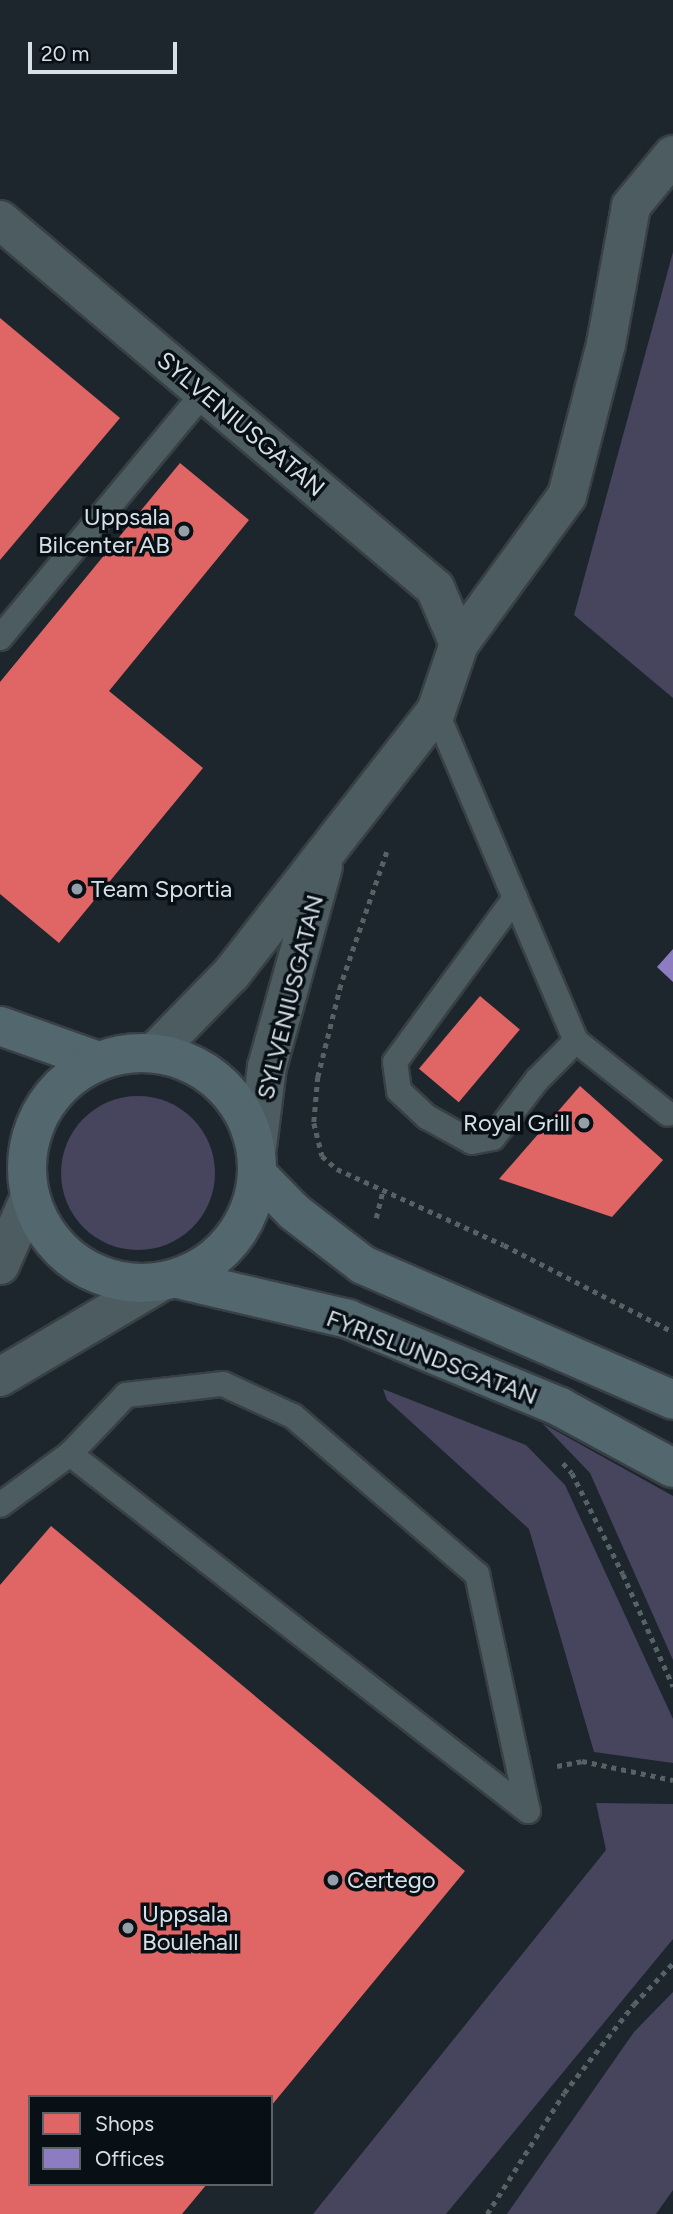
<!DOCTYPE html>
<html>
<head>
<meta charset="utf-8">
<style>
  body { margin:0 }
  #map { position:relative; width:673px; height:2214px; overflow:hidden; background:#1d262d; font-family:Figtree,sans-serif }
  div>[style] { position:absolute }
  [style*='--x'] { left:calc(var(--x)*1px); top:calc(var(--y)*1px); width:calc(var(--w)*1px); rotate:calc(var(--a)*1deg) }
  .green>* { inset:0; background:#47445d }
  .round { border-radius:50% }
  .shops>* { inset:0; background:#e06666; transform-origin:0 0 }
  .offices>* { inset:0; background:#8e7cc3 }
  .path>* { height:4.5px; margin-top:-2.25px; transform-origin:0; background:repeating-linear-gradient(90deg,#566266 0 5px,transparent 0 10px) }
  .roads { filter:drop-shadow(2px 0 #394045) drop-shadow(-2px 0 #394045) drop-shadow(0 2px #394045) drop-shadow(0 -2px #394045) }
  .lane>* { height:24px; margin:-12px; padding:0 12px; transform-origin:12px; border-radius:12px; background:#4c5c61 }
  .street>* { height:38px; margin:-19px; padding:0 19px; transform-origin:19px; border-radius:19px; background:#4c5c61 }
  .secondary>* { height:38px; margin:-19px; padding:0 19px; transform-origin:19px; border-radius:19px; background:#53676e }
  .secondary>.ring { margin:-19px; padding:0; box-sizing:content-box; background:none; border:38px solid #53676e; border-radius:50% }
  .dots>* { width:19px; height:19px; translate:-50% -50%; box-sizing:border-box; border:4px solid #080f15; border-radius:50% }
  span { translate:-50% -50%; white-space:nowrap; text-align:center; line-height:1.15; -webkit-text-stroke:7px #080f15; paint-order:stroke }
  .street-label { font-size:24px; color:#d6e0e8 }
  .poi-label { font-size:24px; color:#d6e0e8 }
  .right { translate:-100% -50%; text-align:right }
  .left { translate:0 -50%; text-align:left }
  .legend { position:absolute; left:28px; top:2095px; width:245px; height:91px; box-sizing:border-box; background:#080f15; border:2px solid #5a6369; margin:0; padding:9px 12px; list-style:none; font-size:21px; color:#d6e0e8 }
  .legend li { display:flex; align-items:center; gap:14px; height:35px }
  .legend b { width:35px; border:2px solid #5a6369 }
  .scale { position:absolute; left:28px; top:42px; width:149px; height:32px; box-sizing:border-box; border:4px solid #d6e0e8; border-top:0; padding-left:9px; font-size:21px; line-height:24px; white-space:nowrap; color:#d6e0e8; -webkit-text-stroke:5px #080f15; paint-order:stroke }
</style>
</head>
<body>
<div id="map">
  <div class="green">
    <i style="clip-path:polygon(673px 252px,673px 698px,574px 615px)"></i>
    <i class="round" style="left:61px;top:1096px;width:154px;height:154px"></i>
    <i style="clip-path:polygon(383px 1389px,526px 1445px,565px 1485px,673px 1719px,673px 1763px,594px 1752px,529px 1529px,387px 1400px)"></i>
    <i style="clip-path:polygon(542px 1423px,673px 1496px,673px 1660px,590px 1473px)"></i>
    <i style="clip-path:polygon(596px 1803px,673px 1804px,673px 1939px,446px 2214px,313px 2214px,606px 1850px)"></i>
    <i style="clip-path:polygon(673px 1992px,673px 2190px,656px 2214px,507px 2214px,634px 2032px)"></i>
  </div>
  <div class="shops">
    <i style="clip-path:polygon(0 318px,120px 418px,0 560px)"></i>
    <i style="clip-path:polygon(180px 463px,249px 520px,109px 691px,203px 768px,59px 943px,0 894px,0 682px)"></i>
    <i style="left:480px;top:996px;width:52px;height:95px;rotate:40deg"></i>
    <i style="clip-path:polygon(580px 1086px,663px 1160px,612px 1217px,499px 1179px)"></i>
    <i style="clip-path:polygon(51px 1526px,465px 1871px,271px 2106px,271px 2097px,30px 2097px,30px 2184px,207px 2184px,182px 2214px,0 2214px,0 1585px)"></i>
  </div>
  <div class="offices">
    <i style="clip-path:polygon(673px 949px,673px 982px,657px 967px)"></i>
  </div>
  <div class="path">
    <i style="--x:387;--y:852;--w:141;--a:109.1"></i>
    <i style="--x:341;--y:985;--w:95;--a:104"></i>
    <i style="--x:318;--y:1077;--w:46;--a:95"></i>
    <i style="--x:314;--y:1123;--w:34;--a:76"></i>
    <i style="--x:322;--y:1156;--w:20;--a:41"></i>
    <i style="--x:337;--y:1169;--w:183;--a:24.5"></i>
    <i style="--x:504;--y:1245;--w:190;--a:27.2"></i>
    <i style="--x:376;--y:1218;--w:29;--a:-76"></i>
    <i style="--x:563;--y:1463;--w:13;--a:48"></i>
    <i style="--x:572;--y:1473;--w:113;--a:63.2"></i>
    <i style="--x:623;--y:1574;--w:123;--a:65.9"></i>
    <i style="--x:557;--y:1766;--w:25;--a:-11"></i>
    <i style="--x:582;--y:1761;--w:93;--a:11.8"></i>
    <i style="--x:487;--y:2214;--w:143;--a:-57.5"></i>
    <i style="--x:564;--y:2093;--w:113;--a:-51.8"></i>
    <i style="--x:634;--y:2004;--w:57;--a:-46.4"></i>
  </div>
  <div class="roads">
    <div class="lane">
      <i style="--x:0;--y:638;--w:320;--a:-50.3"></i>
      <i style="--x:436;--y:711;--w:203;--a:67.1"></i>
      <i style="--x:515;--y:898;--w:203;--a:126.2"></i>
      <i style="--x:395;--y:1062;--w:29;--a:82"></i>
      <i style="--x:399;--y:1091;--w:38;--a:43"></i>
      <i style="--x:427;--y:1117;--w:51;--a:29.1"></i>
      <i style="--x:472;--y:1142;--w:21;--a:-11"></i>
      <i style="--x:493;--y:1138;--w:73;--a:-52.8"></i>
      <i style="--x:537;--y:1080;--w:55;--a:-45"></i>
      <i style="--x:576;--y:1041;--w:155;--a:-113.1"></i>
      <i style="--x:576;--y:1041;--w:117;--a:38.4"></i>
      <i style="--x:0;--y:1505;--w:87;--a:-36.1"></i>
      <i style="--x:70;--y:1454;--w:81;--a:-46.5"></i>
      <i style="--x:126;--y:1395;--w:98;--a:-6.5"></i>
      <i style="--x:223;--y:1384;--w:77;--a:24.6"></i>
      <i style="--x:293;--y:1416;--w:243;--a:40.7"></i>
      <i style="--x:477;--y:1574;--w:242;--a:77.9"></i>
      <i style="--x:528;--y:1811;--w:581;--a:-142.06"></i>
    </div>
    <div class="street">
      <i style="--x:0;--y:220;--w:570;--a:40.23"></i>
      <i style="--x:435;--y:588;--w:61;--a:66.8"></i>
      <i style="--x:459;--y:644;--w:71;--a:108.9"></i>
      <i style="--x:436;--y:711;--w:333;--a:127.9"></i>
      <i style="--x:231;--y:974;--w:110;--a:134.3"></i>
      <i style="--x:459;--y:644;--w:183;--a:-53.9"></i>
      <i style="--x:567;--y:496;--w:157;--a:-75.6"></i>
      <i style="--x:606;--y:344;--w:140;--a:-79.7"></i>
      <i style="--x:631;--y:206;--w:66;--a:-50.5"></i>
      <i style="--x:257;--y:1147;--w:81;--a:-82.9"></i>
      <i style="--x:267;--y:1067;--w:208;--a:-74.4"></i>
      <i style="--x:0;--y:1265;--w:74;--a:-66.2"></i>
      <i style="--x:0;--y:1377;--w:182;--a:-30.6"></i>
    </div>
    <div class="secondary">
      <i style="--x:0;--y:1026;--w:105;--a:19.5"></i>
      <i class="ring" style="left:27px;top:1053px;width:192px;height:192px"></i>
      <i style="--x:259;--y:1176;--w:50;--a:45.8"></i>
      <i style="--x:294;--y:1212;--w:87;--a:37.5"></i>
      <i style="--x:363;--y:1265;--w:338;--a:23.5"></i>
      <i style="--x:178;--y:1279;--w:175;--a:13.2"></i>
      <i style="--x:348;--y:1319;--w:230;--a:22.5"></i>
      <i style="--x:560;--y:1407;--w:128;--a:28.4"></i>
    </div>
  </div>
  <div class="dots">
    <i style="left:184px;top:531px;background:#959fa7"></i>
    <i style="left:77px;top:889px;background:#959fa7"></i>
    <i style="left:584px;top:1123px;background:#959fa7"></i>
    <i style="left:333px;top:1880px;background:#959fa7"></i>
    <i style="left:128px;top:1928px;background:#959fa7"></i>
  </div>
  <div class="street-label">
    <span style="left:241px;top:424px;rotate:40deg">SYLVENIUSGATAN</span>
    <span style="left:290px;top:997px;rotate:-76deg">SYLVENIUSGATAN</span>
    <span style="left:432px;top:1357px;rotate:21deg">FYRISLUNDSGATAN</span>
  </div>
  <div class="poi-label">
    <span class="right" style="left:170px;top:531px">Uppsala<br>Bilcenter AB</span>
    <span class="left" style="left:91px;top:889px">Team Sportia</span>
    <span class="right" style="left:570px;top:1123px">Royal Grill</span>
    <span class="left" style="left:347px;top:1880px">Certego</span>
    <span class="left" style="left:142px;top:1928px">Uppsala<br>Boulehall</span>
  </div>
  <ul class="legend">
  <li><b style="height:19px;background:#e06666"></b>Shops</li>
  <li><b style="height:19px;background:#8e7cc3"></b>Offices</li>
  </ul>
  <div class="scale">20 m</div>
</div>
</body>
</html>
